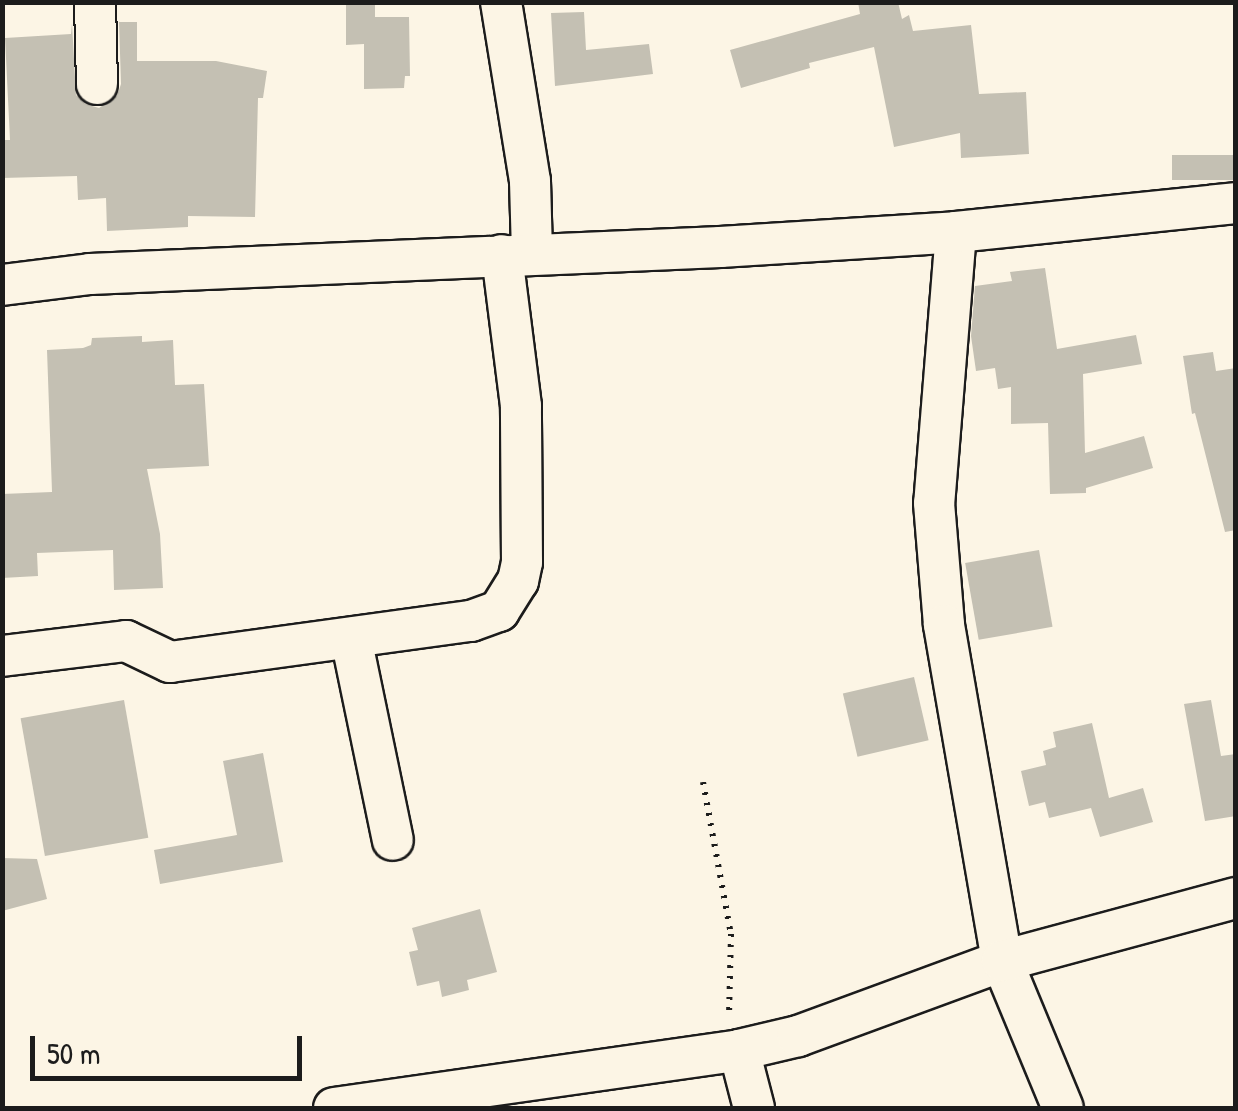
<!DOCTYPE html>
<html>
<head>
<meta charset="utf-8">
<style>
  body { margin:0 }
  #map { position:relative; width:1238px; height:1111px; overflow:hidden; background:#fcf5e5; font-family:"Patrick Hand",sans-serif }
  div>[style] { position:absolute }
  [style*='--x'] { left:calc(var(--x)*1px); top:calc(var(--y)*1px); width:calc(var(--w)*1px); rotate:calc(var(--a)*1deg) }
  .building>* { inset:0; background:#c4c0b3; transform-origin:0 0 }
  .path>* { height:6px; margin-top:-3px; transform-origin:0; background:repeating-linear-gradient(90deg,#1c1c1c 0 2.5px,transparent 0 10.5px) }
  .roads { filter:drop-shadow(2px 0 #1c1c1c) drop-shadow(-2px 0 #1c1c1c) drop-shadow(0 2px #1c1c1c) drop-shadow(0 -2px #1c1c1c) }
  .minor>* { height:40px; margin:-20px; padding:0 20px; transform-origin:20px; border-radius:20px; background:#fcf5e5 }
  span { translate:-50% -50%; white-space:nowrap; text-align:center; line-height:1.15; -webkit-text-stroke:10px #fcf5e5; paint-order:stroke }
  .frame { position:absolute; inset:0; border:5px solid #1c1c1c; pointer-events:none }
  .scale { position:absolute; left:30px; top:1036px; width:272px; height:45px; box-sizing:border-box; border:5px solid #1c1c1c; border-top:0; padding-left:12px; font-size:30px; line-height:35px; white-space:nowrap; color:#1c1c1c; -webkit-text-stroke:8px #fcf5e5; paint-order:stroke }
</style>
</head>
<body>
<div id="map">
  <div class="building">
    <i style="clip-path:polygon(346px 2px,375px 2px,375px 17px,409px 17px,410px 76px,405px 76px,404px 88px,364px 89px,364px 44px,346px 45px)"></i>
    <i style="clip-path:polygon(858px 2px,898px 2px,902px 19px,909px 15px,913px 31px,971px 25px,979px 94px,1026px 92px,1029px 154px,961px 158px,960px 133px,894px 147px,874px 47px,809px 63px,810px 68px,741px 88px,730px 50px,860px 14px)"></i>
    <i style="clip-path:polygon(584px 12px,586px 50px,649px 44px,653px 74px,555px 86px,551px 13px)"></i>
    <i style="clip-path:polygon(119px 22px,137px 22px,137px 61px,216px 61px,267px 71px,263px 98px,258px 98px,255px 217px,188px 216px,188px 227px,107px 231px,106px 198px,78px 200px,77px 176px,2px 178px,2px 140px,10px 140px,5px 38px,71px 34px,72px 23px,76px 95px,85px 104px,99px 108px,117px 96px,121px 84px)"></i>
    <i style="left:1236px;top:155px;width:25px;height:64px;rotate:90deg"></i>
    <i style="clip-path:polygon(1045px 268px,1057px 349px,1136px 335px,1142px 364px,1083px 374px,1085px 453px,1144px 436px,1153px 468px,1086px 488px,1086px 493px,1050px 494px,1048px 423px,1011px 424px,1011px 387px,998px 389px,995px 368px,976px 371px,971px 336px,975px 286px,1012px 281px,1010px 272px)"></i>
    <i style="clip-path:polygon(142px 336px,142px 342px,173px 340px,175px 385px,204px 384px,209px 466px,147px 469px,160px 534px,163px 588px,114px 590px,113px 550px,37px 553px,38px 576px,2px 578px,2px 494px,52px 492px,47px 350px,83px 348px,91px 345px,92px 338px)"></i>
    <i style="clip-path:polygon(1213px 352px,1216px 371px,1236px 368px,1236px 530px,1225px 532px,1195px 413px,1192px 414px,1183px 356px)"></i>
    <i style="left:1039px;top:550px;width:78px;height:75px;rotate:80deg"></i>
    <i style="left:914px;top:677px;width:65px;height:73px;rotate:77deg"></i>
    <i style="left:124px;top:700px;width:140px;height:105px;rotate:80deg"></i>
    <i style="clip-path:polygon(1211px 700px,1221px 756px,1236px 754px,1236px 816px,1205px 821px,1184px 704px)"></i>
    <i style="clip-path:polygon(1092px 723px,1109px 798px,1143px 788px,1153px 822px,1100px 837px,1091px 808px,1049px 818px,1045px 802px,1029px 806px,1021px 771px,1046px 765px,1043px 751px,1056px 747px,1053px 732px)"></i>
    <i style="clip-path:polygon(263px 753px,283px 862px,160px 884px,154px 850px,237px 835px,223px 761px)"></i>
    <i style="clip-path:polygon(2px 858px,37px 859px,47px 899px,2px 911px)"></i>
    <i style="clip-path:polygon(480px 909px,497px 972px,467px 980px,469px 990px,442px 997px,439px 981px,417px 986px,409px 952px,418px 950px,412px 928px)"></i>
  </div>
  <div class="path">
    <i style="--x:703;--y:782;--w:155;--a:79.6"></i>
    <i style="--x:731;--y:934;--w:81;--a:91.4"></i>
  </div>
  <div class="roads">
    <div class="minor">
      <i style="--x:95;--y:2;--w:82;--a:88.6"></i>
      <i style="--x:501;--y:2;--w:181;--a:80.8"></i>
      <i style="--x:530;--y:181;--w:73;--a:88.4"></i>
      <i style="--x:956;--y:232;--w:272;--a:94.6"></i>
      <i style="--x:934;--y:503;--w:122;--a:85.3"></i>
      <i style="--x:944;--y:625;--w:341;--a:80.2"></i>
      <i style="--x:1002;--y:961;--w:159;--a:67.5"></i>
      <i style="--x:2;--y:285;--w:89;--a:-7.1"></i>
      <i style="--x:90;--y:274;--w:631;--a:-2.45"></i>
      <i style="--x:720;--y:247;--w:236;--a:-3.6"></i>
      <i style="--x:956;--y:232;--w:281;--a:-5.9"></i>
      <i style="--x:351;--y:638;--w:206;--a:78.3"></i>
      <i style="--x:2;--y:656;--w:125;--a:-6.9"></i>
      <i style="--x:126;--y:641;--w:49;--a:25.5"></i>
      <i style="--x:170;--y:662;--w:304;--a:-7.8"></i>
      <i style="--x:471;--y:621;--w:30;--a:-20"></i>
      <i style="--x:499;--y:611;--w:36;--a:-58"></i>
      <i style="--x:518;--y:581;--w:19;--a:-78"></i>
      <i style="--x:522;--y:562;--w:156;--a:-90.4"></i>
      <i style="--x:521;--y:406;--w:152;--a:-97.2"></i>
      <i style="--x:739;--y:1050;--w:60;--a:75.5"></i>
      <i style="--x:334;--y:1108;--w:409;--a:-8.1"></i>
      <i style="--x:739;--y:1050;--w:61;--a:-13.3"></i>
      <i style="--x:798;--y:1036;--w:217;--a:-20.2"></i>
      <i style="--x:1002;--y:961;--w:242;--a:-15.1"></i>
    </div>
  </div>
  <div class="frame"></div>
  <div class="scale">50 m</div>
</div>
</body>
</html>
